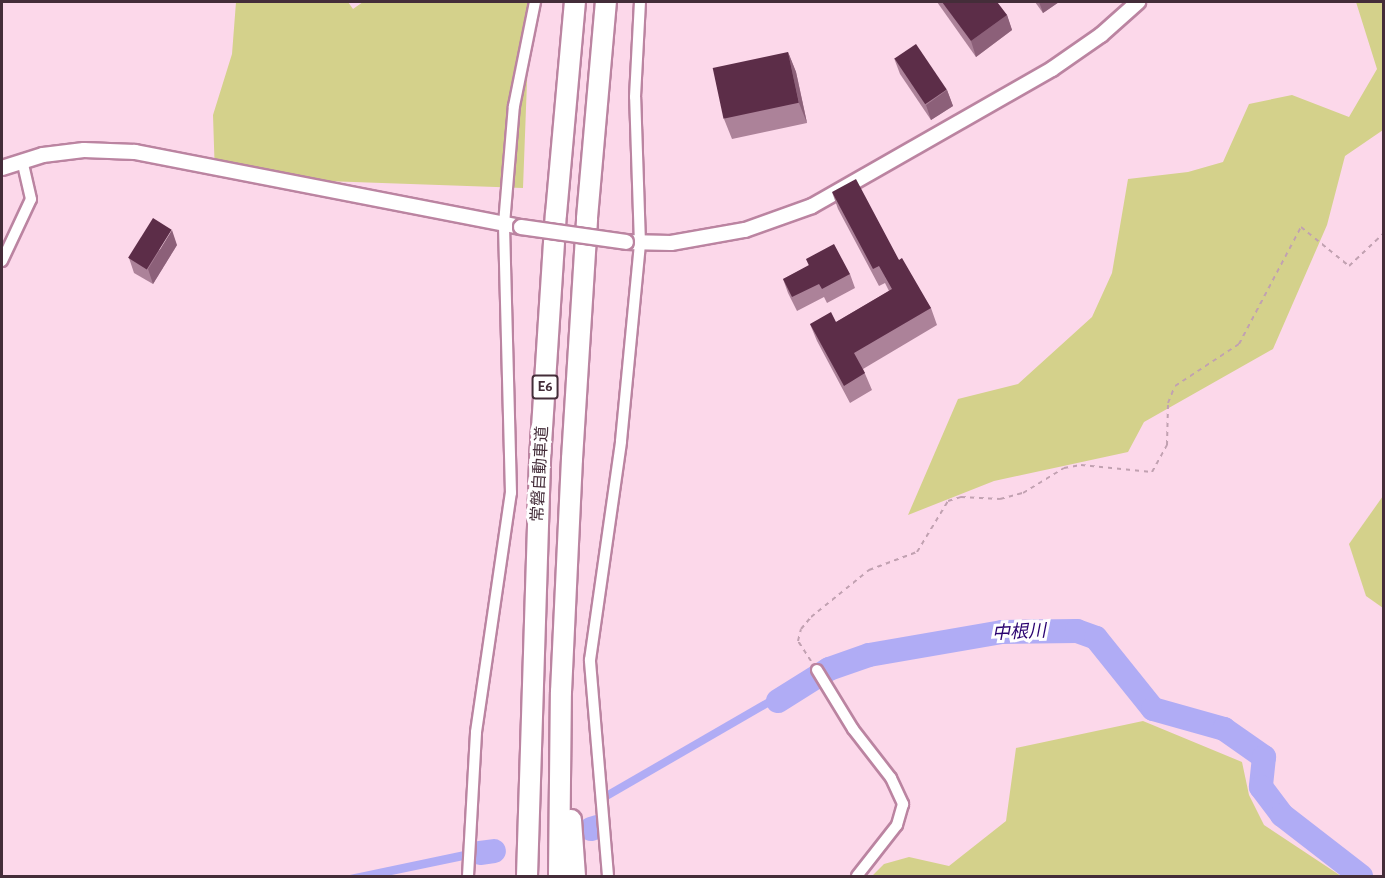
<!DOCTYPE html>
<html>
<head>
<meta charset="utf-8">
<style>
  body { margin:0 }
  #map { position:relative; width:1385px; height:878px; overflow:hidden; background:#fcd8ea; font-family:"Alegreya Sans","Noto Sans JP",sans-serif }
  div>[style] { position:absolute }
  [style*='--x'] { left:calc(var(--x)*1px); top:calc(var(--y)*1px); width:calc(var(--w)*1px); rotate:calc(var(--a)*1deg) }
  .green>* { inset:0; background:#d4d18b }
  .water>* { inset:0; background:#b0acf5; transform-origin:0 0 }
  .river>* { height:24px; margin:-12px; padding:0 12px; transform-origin:12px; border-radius:12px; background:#b0acf5 }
  .path>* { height:2px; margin-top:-1px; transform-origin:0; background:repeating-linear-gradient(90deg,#c1a1b1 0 4.5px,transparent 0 9px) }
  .roads { filter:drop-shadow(2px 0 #bb84a1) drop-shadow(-2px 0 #bb84a1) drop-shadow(0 2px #bb84a1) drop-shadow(0 -2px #bb84a1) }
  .minor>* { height:10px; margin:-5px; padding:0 5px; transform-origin:5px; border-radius:5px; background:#fff }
  .tertiary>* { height:14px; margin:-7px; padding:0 7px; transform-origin:7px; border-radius:7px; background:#fff }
  .motorway>* { height:20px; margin:-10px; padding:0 10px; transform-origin:10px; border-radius:10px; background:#fff }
  .bridges { filter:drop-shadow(2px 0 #bb84a1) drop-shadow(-2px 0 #bb84a1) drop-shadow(0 2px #bb84a1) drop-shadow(0 -2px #bb84a1) }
  .tertiary-bridge>* { height:14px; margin:-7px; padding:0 7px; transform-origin:7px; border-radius:7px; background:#fff }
  .wall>* { inset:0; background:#ac8299 }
  .shaded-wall>* { inset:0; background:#8c6079 }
  .building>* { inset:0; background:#5c2d48; transform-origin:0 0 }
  span { translate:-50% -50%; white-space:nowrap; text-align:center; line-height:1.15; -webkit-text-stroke:6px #fff; paint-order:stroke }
  .shield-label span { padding:2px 4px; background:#fff; border:2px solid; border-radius:4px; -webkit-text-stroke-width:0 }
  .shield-label { font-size:15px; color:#442d39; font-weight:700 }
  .street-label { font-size:16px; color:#442d39 }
  .water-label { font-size:18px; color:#2a0370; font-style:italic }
  .frame { position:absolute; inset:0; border:3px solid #442d39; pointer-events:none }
</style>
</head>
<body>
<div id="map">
  <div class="green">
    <i style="clip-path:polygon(236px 2px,348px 2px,353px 9px,363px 2px,530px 2px,523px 188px,215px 177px,213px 115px,232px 54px)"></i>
    <i style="clip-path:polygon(1356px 2px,1383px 2px,1383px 130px,1345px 156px,1327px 225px,1273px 349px,1144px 422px,1128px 452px,994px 481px,908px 515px,958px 399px,1018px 384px,1092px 317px,1112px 273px,1128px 179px,1188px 172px,1223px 162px,1249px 104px,1292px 95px,1349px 117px,1377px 69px)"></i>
    <i style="clip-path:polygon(1383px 496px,1383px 608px,1366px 596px,1349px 544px)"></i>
    <i style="clip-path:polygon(1143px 721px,1242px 762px,1249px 795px,1264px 825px,1341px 876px,872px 876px,884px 864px,909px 857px,949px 866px,1006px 821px,1016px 748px)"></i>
  </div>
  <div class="water">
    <i style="left:801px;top:679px;width:8px;height:232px;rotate:60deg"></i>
    <i style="clip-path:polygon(464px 851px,464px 860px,387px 876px,345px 876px)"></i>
  </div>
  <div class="river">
    <i style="--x:778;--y:701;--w:60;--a:-32.1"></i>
    <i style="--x:829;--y:669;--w:42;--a:-19.3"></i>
    <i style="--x:869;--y:655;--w:135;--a:-9.8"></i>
    <i style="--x:1002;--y:632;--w:75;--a:-0.8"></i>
    <i style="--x:1077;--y:631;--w:20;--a:20"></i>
    <i style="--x:1096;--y:638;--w:91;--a:51.2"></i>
    <i style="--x:1153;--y:709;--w:74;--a:15.7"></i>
    <i style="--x:1224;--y:729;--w:49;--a:35"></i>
    <i style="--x:1264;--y:757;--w:30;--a:96"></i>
    <i style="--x:1261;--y:787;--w:35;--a:53"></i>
    <i style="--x:1282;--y:815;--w:100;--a:37.7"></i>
    <i style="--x:591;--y:829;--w:6;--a:-18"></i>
    <i style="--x:480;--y:853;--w:14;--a:-8"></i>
  </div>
  <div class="path">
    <i style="--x:811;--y:661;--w:24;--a:-123"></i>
    <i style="--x:798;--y:641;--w:12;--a:-76"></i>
    <i style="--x:801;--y:629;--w:16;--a:-50"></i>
    <i style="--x:811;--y:617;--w:75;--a:-39"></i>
    <i style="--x:869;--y:570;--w:51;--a:-20.6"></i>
    <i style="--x:917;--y:552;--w:60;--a:-58.7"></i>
    <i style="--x:948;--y:501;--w:14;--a:-17"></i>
    <i style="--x:961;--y:497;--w:39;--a:3"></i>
    <i style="--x:1000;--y:499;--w:24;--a:-15"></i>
    <i style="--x:1023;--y:493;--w:48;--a:-31.4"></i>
    <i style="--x:1064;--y:468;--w:17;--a:-10"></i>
    <i style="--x:1081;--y:465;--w:71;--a:5.6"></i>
    <i style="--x:1152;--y:472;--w:31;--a:-61"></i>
    <i style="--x:1167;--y:445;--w:42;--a:-88.6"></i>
    <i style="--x:1168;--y:403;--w:18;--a:-68"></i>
    <i style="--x:1175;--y:386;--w:77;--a:-33.3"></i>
    <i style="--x:1239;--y:344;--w:132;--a:-62.1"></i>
    <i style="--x:1301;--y:227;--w:62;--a:39.1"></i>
    <i style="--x:1349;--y:266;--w:48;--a:-43.3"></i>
  </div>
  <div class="roads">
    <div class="minor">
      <i style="--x:2;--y:261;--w:68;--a:-64.9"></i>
      <i style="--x:31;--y:199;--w:39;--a:-103"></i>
      <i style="--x:817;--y:670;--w:69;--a:58.6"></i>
      <i style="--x:853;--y:729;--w:62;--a:52.2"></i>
      <i style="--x:891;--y:778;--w:29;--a:65"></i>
      <i style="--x:903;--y:804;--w:22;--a:106"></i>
      <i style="--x:897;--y:825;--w:65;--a:128.1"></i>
      <i style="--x:468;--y:876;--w:144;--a:-86.8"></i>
      <i style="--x:476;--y:732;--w:242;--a:-81.7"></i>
      <i style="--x:511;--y:493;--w:269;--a:-91.5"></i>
      <i style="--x:504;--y:224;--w:118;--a:-85.2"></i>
      <i style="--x:514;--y:106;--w:106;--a:-78.6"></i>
      <i style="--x:608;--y:876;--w:217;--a:-94.8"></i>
      <i style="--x:590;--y:660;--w:221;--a:-81.9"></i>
      <i style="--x:621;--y:441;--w:198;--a:-84.5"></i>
      <i style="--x:640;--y:244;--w:147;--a:-91.9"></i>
      <i style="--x:635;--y:97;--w:95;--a:-87"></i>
    </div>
    <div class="tertiary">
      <i style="--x:2;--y:168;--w:43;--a:-17.6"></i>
      <i style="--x:43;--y:155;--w:41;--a:-7"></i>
      <i style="--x:84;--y:150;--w:51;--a:2.2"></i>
      <i style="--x:135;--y:152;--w:393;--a:11"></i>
      <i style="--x:626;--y:242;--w:45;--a:1.3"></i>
      <i style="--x:671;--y:243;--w:75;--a:-10"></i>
      <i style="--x:745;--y:230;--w:71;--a:-19.7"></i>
      <i style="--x:812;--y:206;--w:276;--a:-29.7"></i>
      <i style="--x:1052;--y:69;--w:60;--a:-34.8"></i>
      <i style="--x:1101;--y:35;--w:50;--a:-41.7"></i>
    </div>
    <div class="motorway">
      <i style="--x:571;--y:820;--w:56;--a:85.9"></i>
      <i style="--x:527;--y:876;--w:417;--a:-88.2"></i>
      <i style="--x:540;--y:459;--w:246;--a:-86.3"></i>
      <i style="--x:556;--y:214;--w:213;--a:-84.9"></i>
      <i style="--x:559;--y:876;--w:184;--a:-89.4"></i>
      <i style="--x:561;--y:692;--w:233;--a:-87.3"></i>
      <i style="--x:572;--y:459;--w:241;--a:-86.4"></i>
      <i style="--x:587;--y:218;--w:217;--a:-85"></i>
    </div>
  </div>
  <div class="bridges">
    <div class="tertiary-bridge">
      <i style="--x:521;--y:227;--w:106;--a:8.1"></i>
    </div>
  </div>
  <div class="wall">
    <i style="clip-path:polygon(937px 2px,997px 2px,1007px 15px,1012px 30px,976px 57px)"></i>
    <i style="clip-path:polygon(1035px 2px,1059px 2px,1043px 13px)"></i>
    <i style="clip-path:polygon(788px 52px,796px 72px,807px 123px,732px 139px,724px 119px)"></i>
    <i style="clip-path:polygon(894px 58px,947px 90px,953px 106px,931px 120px,900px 74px)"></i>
    <i style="clip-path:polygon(832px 192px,899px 260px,931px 308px,937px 325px,863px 369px,872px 390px,850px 403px,817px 341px,810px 324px,836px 322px,889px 291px,885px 283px,879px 286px,838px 209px)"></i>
    <i style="clip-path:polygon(177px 245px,153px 284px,134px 273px,129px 258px)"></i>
    <i style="clip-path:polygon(806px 259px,850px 274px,855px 288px,827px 303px,824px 297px,797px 311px,788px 293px,783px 279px,809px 266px)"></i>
  </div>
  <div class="shaded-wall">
    <i style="clip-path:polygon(1039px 2px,1059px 2px,1043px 13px)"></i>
    <i style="clip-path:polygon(1007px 15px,1012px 30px,976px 57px,971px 41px)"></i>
    <i style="clip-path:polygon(788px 52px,796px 72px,807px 123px,799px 103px)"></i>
    <i style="clip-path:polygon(947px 90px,953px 106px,931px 120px,926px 105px)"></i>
    <i style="clip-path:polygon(172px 230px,177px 245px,153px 284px,148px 269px)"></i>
  </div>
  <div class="building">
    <i style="clip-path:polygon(942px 2px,997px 2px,1007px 15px,971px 41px)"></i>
    <i style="left:916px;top:44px;width:55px;height:26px;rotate:56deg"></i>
    <i style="left:788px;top:52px;width:52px;height:77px;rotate:78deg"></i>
    <i style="clip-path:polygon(856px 179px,899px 260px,902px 258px,931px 308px,854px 353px,865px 373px,844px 386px,810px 324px,831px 312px,836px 322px,892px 289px,879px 266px,873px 269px,832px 192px)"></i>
    <i style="left:153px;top:218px;width:22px;height:47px;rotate:32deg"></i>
    <i style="clip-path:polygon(834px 244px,850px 274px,822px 289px,819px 284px,792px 297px,783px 279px,809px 265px,806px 259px)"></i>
  </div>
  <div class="shield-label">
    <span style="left:545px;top:387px">E6</span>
  </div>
  <div class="street-label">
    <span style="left:540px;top:474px;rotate:-87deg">常磐自動車道</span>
  </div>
  <div class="water-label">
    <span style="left:1019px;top:633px;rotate:-3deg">中根川</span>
  </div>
  <div class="frame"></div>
</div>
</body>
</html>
